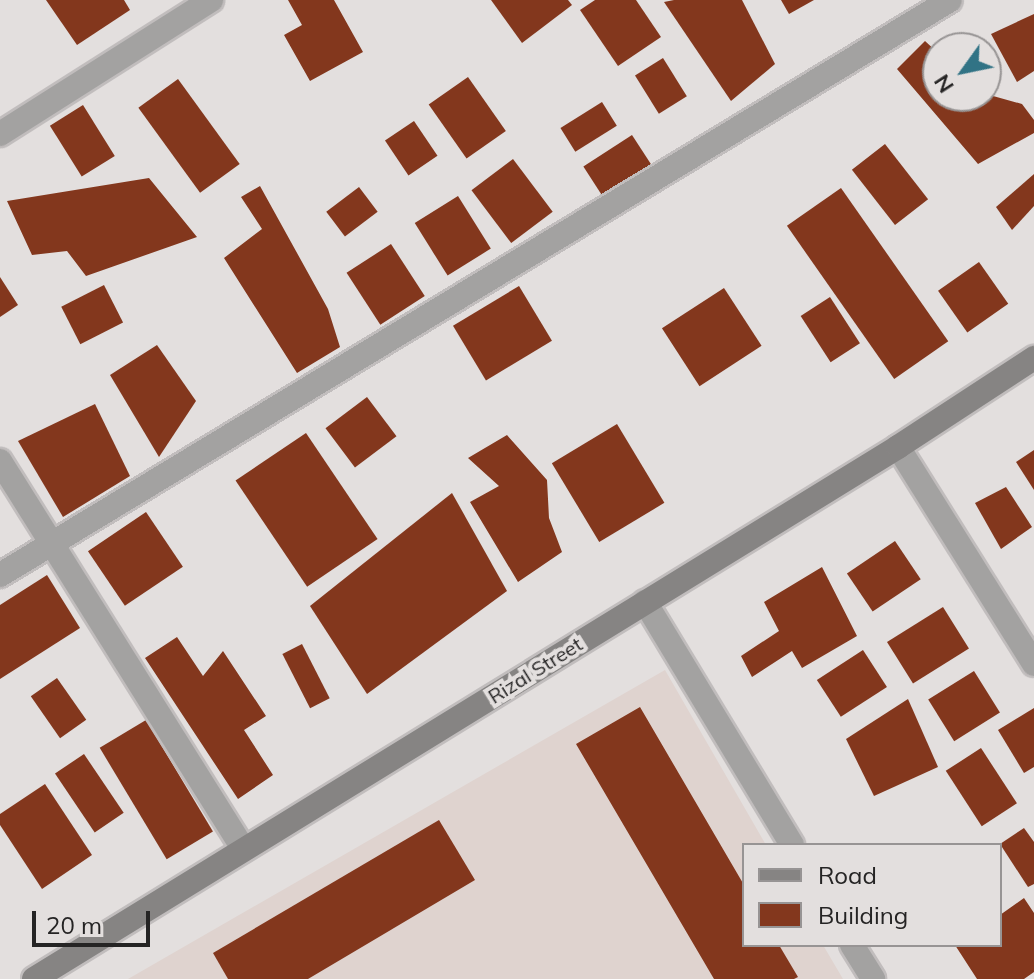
<!DOCTYPE html>
<html>
<head>
<meta charset="utf-8">
<style>
  body { margin:0 }
  #map { position:relative; width:1034px; height:979px; overflow:hidden; background:#e3dfde; font-family:Mulish,sans-serif }
  div>[style] { position:absolute }
  [style*='--x'] { left:calc(var(--x)*1px); top:calc(var(--y)*1px); width:calc(var(--w)*1px); rotate:calc(var(--a)*1deg) }
  .built>* { inset:0; background:#dfd3cf }
  .building>* { inset:0; background:#83371d; transform-origin:0 0 }
  .roads { filter:drop-shadow(2px 0 #c1bdbd) drop-shadow(-2px 0 #c1bdbd) drop-shadow(0 2px #c1bdbd) drop-shadow(0 -2px #c1bdbd) }
  .minor>* { height:24px; margin:-12px; padding:0 12px; transform-origin:12px; border-radius:12px; background:#a3a2a1 }
  .secondary>* { height:24px; margin:-12px; padding:0 12px; transform-origin:12px; border-radius:12px; background:#868483 }
  span { translate:-50% -50%; white-space:nowrap; text-align:center; line-height:1.15; -webkit-text-stroke:8px #e3dfde; paint-order:stroke }
  .street-label { font-size:20px; color:#252424 }
  .legend { position:absolute; left:742px; top:843px; width:260px; height:104px; box-sizing:border-box; background:#e3dfde; border:2px solid #979494; margin:0; padding:10px 14px; list-style:none; font-size:24px; color:#252424 }
  .legend li { display:flex; align-items:center; gap:16px; height:40px }
  .legend b { width:40px; border:2px solid #979494 }
  .north { position:absolute; left:922px; top:32px; width:80px; height:80px; box-sizing:border-box; background:#e3dfde; border:2px solid #979494; border-radius:50%; rotate:237deg; font-size:22px; font-weight:700; line-height:32px; text-align:center; color:#252424 }
  .north::after { content:''; display:block; margin:auto; width:28px; height:36px; background:#317385; clip-path:polygon(50% 0,100% 100%,50% 72%,0 100%) }
  .scale { position:absolute; left:32px; top:911px; width:118px; height:36px; box-sizing:border-box; border:4px solid #252424; border-top:0; padding-left:10px; font-size:24px; line-height:28px; white-space:nowrap; color:#252424; -webkit-text-stroke:6px #e3dfde; paint-order:stroke }
</style>
</head>
<body>
<div id="map">
  <div class="built">
    <i style="clip-path:polygon(665px 670px,766px 845px,744px 845px,744px 945px,823px 945px,843px 979px,128px 979px)"></i>
  </div>
  <div class="building">
    <i style="clip-path:polygon(46px 0,124px 0,130px 10px,77px 45px)"></i>
    <i style="clip-path:polygon(288px 0,334px 0,363px 52px,310px 81px,284px 35px,302px 25px)"></i>
    <i style="clip-path:polygon(491px 0,568px 0,572px 5px,522px 43px)"></i>
    <i style="clip-path:polygon(595px 0,636px 0,661px 37px,618px 66px,580px 10px)"></i>
    <i style="clip-path:polygon(674px 0,742px 0,775px 64px,731px 101px,664px 2px)"></i>
    <i style="clip-path:polygon(781px 0,814px 0,789px 14px)"></i>
    <i style="clip-path:polygon(1034px 14px,1034px 71px,1017px 82px,991px 34px)"></i>
    <i style="clip-path:polygon(925px 41px,938px 53px,938px 96px,986px 94px,1022px 104px,1034px 120px,1034px 133px,978px 164px,897px 69px)"></i>
    <i style="left:663px;top:58px;width:45px;height:33px;rotate:58deg"></i>
    <i style="left:468px;top:77px;width:66px;height:48px;rotate:55deg"></i>
    <i style="left:178px;top:79px;width:105px;height:49px;rotate:54deg"></i>
    <i style="left:602px;top:102px;width:28px;height:49px;rotate:58deg"></i>
    <i style="left:83px;top:105px;width:60px;height:39px;rotate:58deg"></i>
    <i style="left:414px;top:121px;width:42px;height:35px;rotate:56deg"></i>
    <i style="left:632px;top:135px;width:35px;height:58px;rotate:57deg"></i>
    <i style="left:885px;top:144px;width:70px;height:42px;rotate:52deg"></i>
    <i style="left:513px;top:159px;width:66px;height:52px;rotate:53deg"></i>
    <i style="clip-path:polygon(1034px 174px,1034px 206px,1012px 230px,996px 207px)"></i>
    <i style="clip-path:polygon(149px 178px,197px 237px,86px 276px,67px 251px,32px 255px,7px 201px)"></i>
    <i style="clip-path:polygon(260px 186px,328px 309px,340px 347px,297px 373px,224px 258px,262px 229px,241px 197px)"></i>
    <i style="left:359px;top:187px;width:31px;height:41px;rotate:53deg"></i>
    <i style="left:841px;top:188px;width:187px;height:66px;rotate:55deg"></i>
    <i style="left:458px;top:196px;width:62px;height:51px;rotate:58deg"></i>
    <i style="left:391px;top:244px;width:62px;height:53px;rotate:57deg"></i>
    <i style="left:979px;top:262px;width:51px;height:50px;rotate:55deg"></i>
    <i style="clip-path:polygon(0 277px,18px 305px,0 317px)"></i>
    <i style="left:104px;top:285px;width:42px;height:48px;rotate:63deg"></i>
    <i style="left:519px;top:286px;width:64px;height:77px;rotate:59deg"></i>
    <i style="left:724px;top:288px;width:69px;height:74px;rotate:57deg"></i>
    <i style="left:830px;top:297px;width:55px;height:35px;rotate:57deg"></i>
    <i style="clip-path:polygon(157px 345px,196px 401px,159px 457px,110px 375px)"></i>
    <i style="left:367px;top:397px;width:49px;height:52px;rotate:53deg"></i>
    <i style="clip-path:polygon(95px 404px,130px 476px,63px 517px,18px 441px)"></i>
    <i style="left:617px;top:424px;width:92px;height:76px;rotate:59deg"></i>
    <i style="left:306px;top:433px;width:128px;height:85px;rotate:56deg"></i>
    <i style="clip-path:polygon(507px 435px,547px 480px,549px 518px,562px 552px,518px 582px,470px 502px,499px 486px,468px 458px)"></i>
    <i style="clip-path:polygon(1034px 450px,1034px 490px,1016px 462px)"></i>
    <i style="clip-path:polygon(1006px 487px,1032px 527px,1001px 549px,975px 503px)"></i>
    <i style="clip-path:polygon(452px 493px,507px 591px,367px 694px,310px 606px)"></i>
    <i style="left:146px;top:512px;width:66px;height:70px;rotate:56deg"></i>
    <i style="left:895px;top:541px;width:46px;height:58px;rotate:56deg"></i>
    <i style="clip-path:polygon(822px 567px,857px 636px,802px 668px,792px 651px,752px 677px,741px 656px,779px 631px,764px 602px)"></i>
    <i style="clip-path:polygon(47px 575px,80px 628px,0 679px,0 605px)"></i>
    <i style="left:943px;top:607px;width:49px;height:66px;rotate:58deg"></i>
    <i style="clip-path:polygon(177px 637px,203px 676px,223px 651px,266px 716px,244px 730px,273px 775px,238px 799px,145px 658px)"></i>
    <i style="left:302px;top:644px;width:61px;height:22px;rotate:63deg"></i>
    <i style="left:863px;top:650px;width:44px;height:55px;rotate:57deg"></i>
    <i style="left:974px;top:671px;width:49px;height:54px;rotate:58deg"></i>
    <i style="left:57px;top:678px;width:51px;height:32px;rotate:55deg"></i>
    <i style="clip-path:polygon(908px 699px,938px 767px,874px 796px,846px 739px)"></i>
    <i style="clip-path:polygon(640px 707px,744px 885px,744px 945px,779px 945px,798px 977px,794px 979px,714px 979px,576px 744px)"></i>
    <i style="clip-path:polygon(1034px 708px,1034px 767px,1024px 773px,998px 730px)"></i>
    <i style="left:146px;top:720px;width:130px;height:54px;rotate:59deg"></i>
    <i style="left:981px;top:748px;width:66px;height:42px;rotate:57deg"></i>
    <i style="left:84px;top:754px;width:71px;height:35px;rotate:56deg"></i>
    <i style="clip-path:polygon(45px 784px,92px 855px,42px 889px,0 825px,0 814px)"></i>
    <i style="clip-path:polygon(439px 820px,475px 880px,308px 979px,228px 979px,213px 953px)"></i>
    <i style="clip-path:polygon(1024px 828px,1034px 842px,1034px 884px,1028px 887px,1000px 844px)"></i>
    <i style="clip-path:polygon(1024px 898px,1034px 913px,1034px 972px,1024px 979px,977px 979px,955px 945px,1000px 945px,1000px 915px)"></i>
  </div>
  <div class="roads">
    <div class="minor">
      <i style="--x:0;--y:134;--w:250;--a:-32.4"></i>
      <i style="--x:898;--y:447;--w:256;--a:57.9"></i>
      <i style="--x:0;--y:461;--w:458;--a:57.9"></i>
      <i style="--x:0;--y:575;--w:1110;--a:-31.18"></i>
      <i style="--x:645;--y:602;--w:284;--a:58.8"></i>
      <i style="--x:852;--y:945;--w:40;--a:58"></i>
    </div>
    <div class="secondary">
      <i style="--x:34;--y:979;--w:1015;--a:-31.62"></i>
      <i style="--x:898;--y:447;--w:163;--a:-33.2"></i>
    </div>
  </div>
  <div class="street-label">
    <span style="left:535px;top:670px;rotate:-32deg">Rizal Street</span>
  </div>
  <ul class="legend">
  <li><b style="height:10px;background:#868483"></b>Road</li>
  <li><b style="height:22px;background:#83371d"></b>Building</li>
  </ul>
  <div class="north">N</div>
  <div class="scale">20 m</div>
</div>
</body>
</html>
